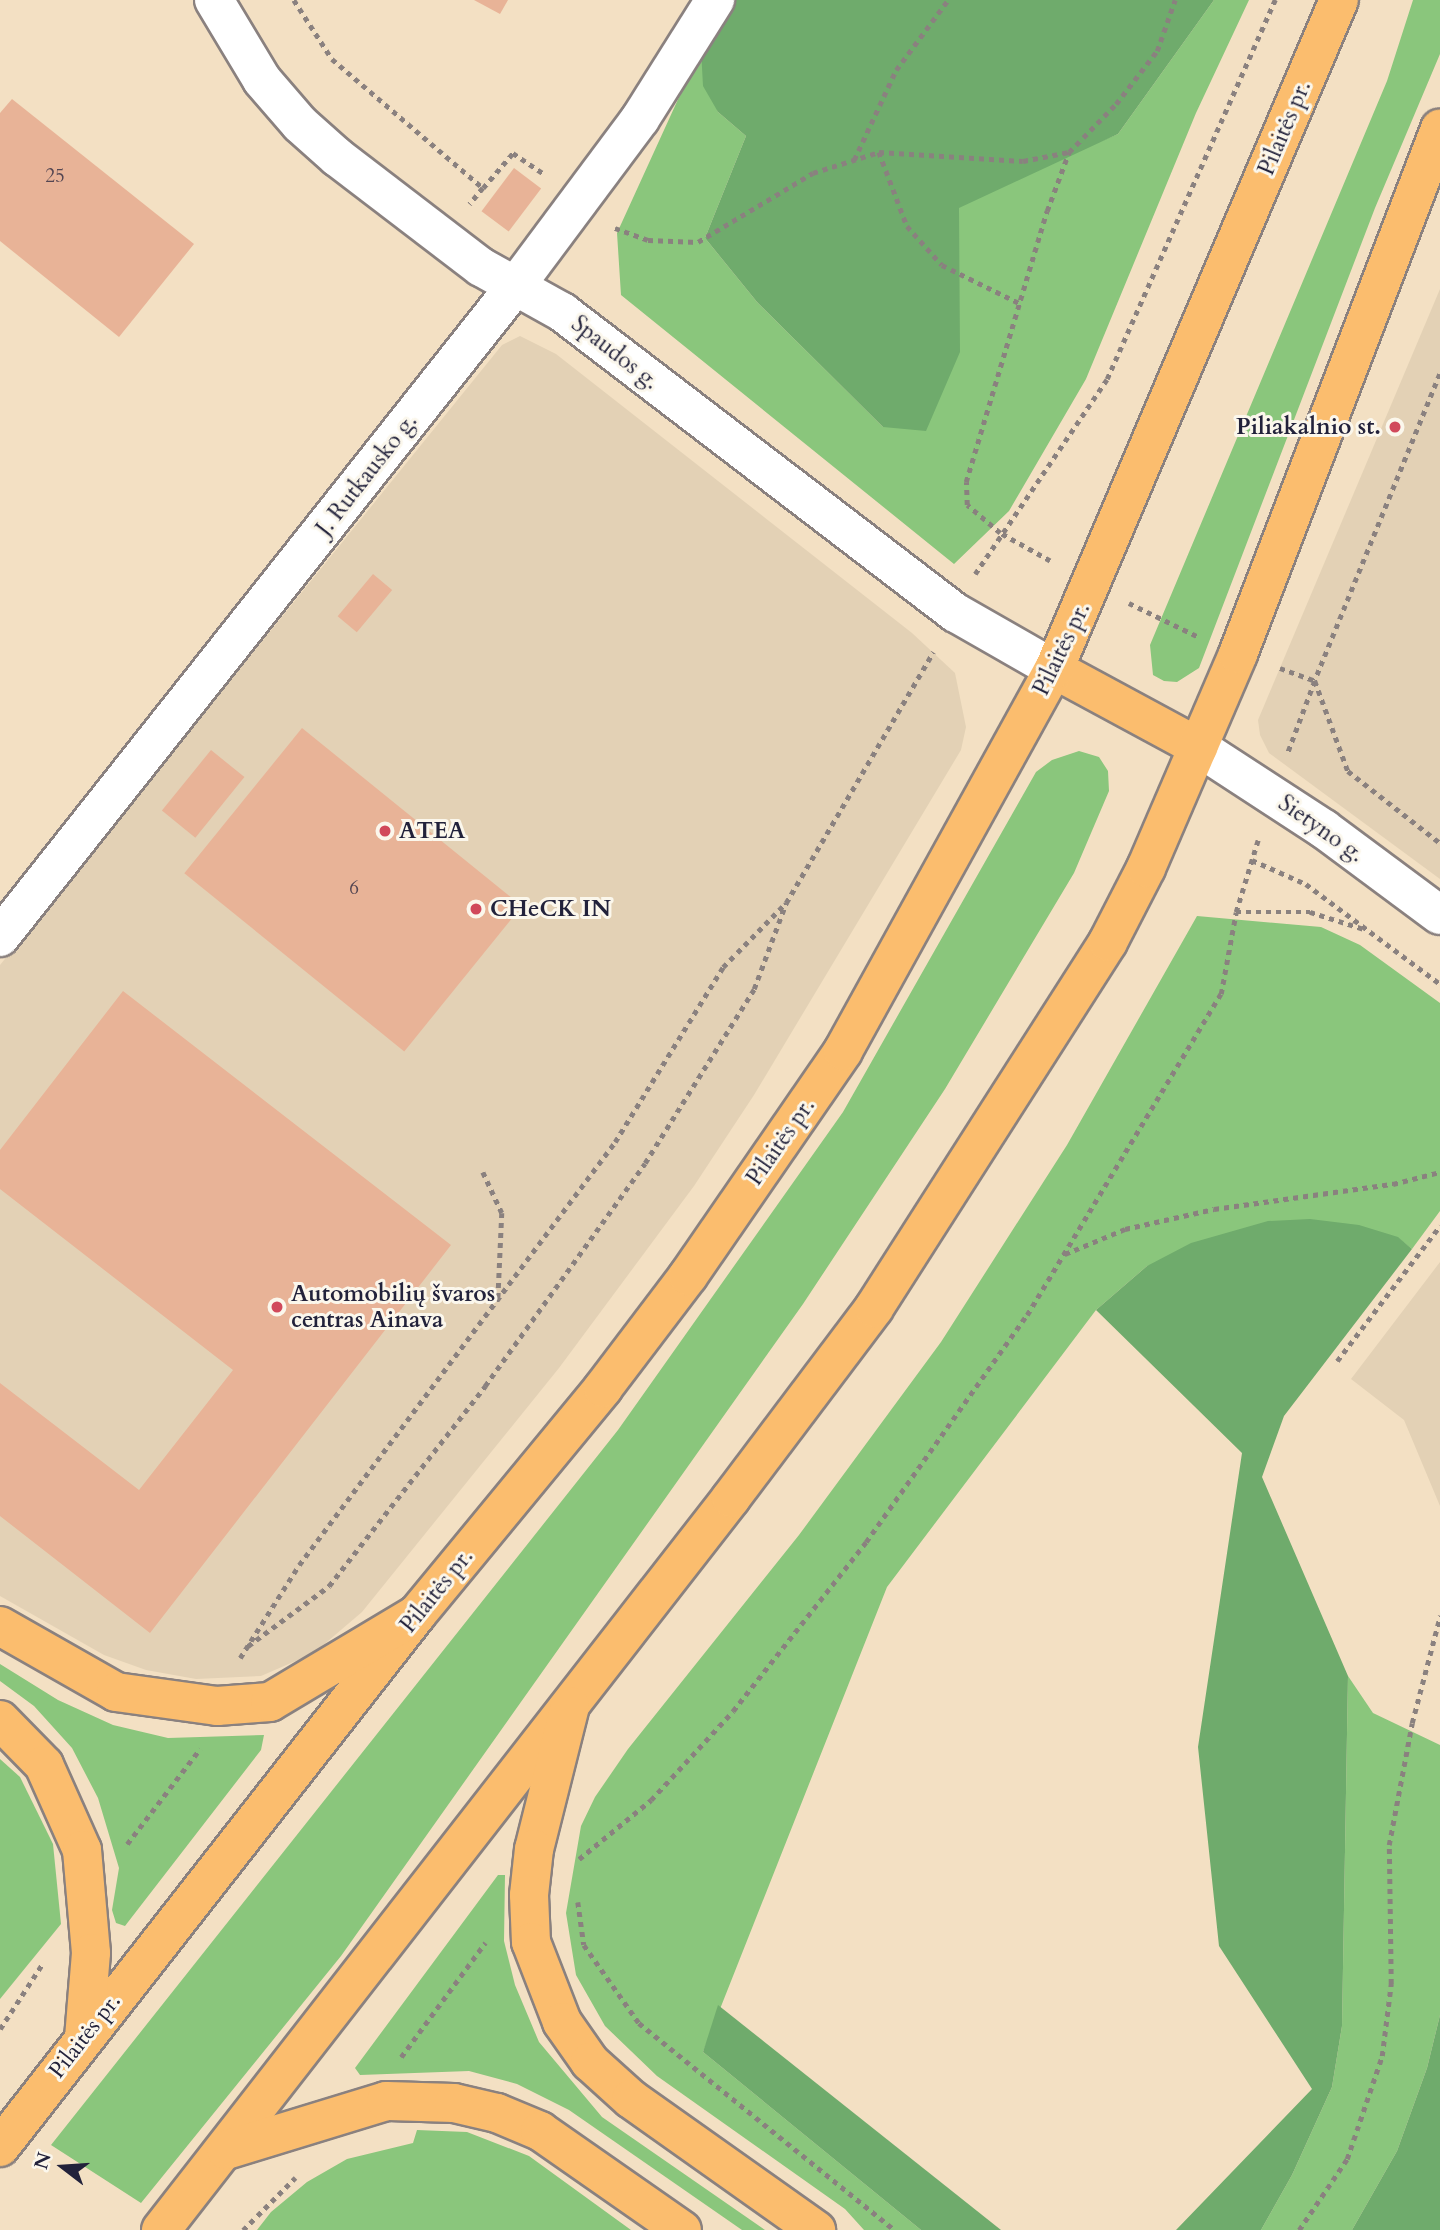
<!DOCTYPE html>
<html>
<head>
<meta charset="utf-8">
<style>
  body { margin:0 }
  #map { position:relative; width:1440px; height:2230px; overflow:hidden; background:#f3e0c3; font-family:Cardo,serif }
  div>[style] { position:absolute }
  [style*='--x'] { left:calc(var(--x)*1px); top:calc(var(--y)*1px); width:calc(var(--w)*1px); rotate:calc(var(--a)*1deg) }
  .built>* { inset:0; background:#e3d1b5 }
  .green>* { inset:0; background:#8ac67c }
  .forest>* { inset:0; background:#6fab6c }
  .building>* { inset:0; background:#e8b397; transform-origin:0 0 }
  .path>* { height:4.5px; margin-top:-2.25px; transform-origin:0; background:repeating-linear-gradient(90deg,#8a817f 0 5px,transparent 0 10px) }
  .roads { filter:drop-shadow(2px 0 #8a817f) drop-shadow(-2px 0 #8a817f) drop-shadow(0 2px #8a817f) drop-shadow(0 -2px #8a817f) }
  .minor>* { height:38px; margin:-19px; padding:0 19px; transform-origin:19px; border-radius:19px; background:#fff }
  .major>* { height:38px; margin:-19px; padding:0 19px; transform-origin:19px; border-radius:19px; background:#fbbd6e }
  .highway>* { height:38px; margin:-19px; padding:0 19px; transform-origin:19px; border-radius:19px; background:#fbbd6e }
  .dots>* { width:19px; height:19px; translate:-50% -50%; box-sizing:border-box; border:4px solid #fbf7ec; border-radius:50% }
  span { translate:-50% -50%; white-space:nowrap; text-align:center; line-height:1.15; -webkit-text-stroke:6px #fbf7ec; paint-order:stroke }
  .number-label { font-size:19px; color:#544652 }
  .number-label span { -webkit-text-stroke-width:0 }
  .street-label { font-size:23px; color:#22223b }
  .poi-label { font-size:23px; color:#22223b; font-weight:700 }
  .right { translate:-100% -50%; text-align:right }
  .left { translate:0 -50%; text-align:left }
  .north { position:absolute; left:28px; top:2132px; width:70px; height:70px; -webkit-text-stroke:5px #fbf7ec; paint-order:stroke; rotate:287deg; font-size:19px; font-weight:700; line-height:28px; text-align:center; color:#22223b }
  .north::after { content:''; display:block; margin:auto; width:24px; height:32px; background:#22223b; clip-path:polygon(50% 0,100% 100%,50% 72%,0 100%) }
</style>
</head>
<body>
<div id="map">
  <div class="built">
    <i style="clip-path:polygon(1440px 289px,1440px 879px,1269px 753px,1260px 735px,1258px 720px)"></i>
    <i style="clip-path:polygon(520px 336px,556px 354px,912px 633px,955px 673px,966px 727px,961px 750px,754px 1095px,694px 1186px,559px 1368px,362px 1612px,314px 1653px,261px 1676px,196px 1679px,146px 1670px,104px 1655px,0 1596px,0 965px,502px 345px)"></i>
    <i style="clip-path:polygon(1440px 1262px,1440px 1506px,1404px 1420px,1351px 1379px)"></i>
  </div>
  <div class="green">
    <i style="clip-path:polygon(1214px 0,1249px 0,1196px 113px,1086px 379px,1009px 511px,954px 564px,621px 295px,617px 233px,701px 49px,718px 112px,746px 136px,705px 238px,757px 302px,883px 427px,915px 220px,1118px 134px)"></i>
    <i style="clip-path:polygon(1413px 0,1440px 0,1440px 54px,1375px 208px,1199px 668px,1177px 682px,1164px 681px,1153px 675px,1150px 645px,1387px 81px)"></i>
    <i style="clip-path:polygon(1079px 751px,1099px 757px,1108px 771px,1109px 791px,1074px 873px,945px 1089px,803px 1304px,341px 1956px,141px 2203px,51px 2145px,618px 1430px,843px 1112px,1036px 772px,1052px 760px)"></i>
    <i style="clip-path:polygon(1197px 916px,1321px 927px,1360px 945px,1440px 1003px,1440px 1211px,1412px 1249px,1397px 1237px,1147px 1266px,1096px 1310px,887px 1587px,703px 2052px,921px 2230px,864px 2230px,845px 2209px,657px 2076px,605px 2026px,576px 1975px,566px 1913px,581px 1826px,595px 1797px,628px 1749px,799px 1535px,941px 1342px,1067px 1145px)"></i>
    <i style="clip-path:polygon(0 1664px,58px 1700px,113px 1725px,168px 1738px,264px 1735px,261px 1750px,125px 1926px,116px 1923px,112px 1910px,119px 1868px,98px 1798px,72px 1748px,34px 1706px,0 1681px)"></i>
    <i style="clip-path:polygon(1348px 1676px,1373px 1713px,1440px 1745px,1440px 2015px,1427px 2068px,1397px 2151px,1352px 2230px,1261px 2230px,1292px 2175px,1332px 2087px,1342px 2026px)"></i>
    <i style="clip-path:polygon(0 1759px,20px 1777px,53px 1844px,61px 1924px,0 1999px)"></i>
    <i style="clip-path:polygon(498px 1875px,505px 1875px,504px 1941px,515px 1985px,539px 2042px,602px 2117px,765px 2230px,742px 2230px,569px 2110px,517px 2084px,469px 2071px,360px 2075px,355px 2068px)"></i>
    <i style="clip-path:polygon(417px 2130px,467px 2132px,529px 2156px,631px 2230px,257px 2230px,271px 2212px,307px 2182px,347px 2159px,413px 2143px)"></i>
  </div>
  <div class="forest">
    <i style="clip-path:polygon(731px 0,1214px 0,1118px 134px,959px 208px,960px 352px,926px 431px,883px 427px,757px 302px,705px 238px,746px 136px,718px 112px,703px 86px,701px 49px)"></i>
    <i style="clip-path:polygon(1310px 1219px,1359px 1225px,1398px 1237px,1412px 1249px,1284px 1416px,1262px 1477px,1348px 1676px,1342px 2026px,1332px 2087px,1292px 2175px,1261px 2230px,1176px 2230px,1312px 2089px,1219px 1946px,1198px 1747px,1242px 1453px,1096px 1310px,1147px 1266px,1191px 1243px,1268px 1221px)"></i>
    <i style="clip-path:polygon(718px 2005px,1001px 2230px,921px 2230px,703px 2052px)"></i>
    <i style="clip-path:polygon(1440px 2015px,1440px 2230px,1352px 2230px,1397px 2151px,1427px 2068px)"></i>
  </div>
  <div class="building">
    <i style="clip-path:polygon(474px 0,508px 0,500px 14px)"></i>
    <i style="clip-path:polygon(12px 99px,194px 244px,119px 337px,0 241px,0 113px)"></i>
    <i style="left:514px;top:168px;width:34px;height:54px;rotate:37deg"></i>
    <i style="left:373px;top:574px;width:25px;height:55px;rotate:40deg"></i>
    <i style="left:302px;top:728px;width:283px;height:187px;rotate:39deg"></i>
    <i style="left:211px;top:750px;width:43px;height:78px;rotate:39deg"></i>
    <i style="clip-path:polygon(123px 991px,451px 1245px,150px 1633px,0 1516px,0 1383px,139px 1490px,233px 1370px,0 1189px,0 1150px)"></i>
  </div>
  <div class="path">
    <i style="--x:294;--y:0;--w:70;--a:57.2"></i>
    <i style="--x:332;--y:59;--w:199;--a:40.5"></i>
    <i style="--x:483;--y:188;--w:21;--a:129"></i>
    <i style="--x:879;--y:152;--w:79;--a:69.3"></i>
    <i style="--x:907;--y:226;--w:52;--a:48.1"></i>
    <i style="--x:942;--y:265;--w:86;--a:26.3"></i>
    <i style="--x:854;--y:160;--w:99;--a:-65"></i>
    <i style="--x:896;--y:70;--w:87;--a:-53.4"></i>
    <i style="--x:483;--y:188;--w:46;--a:-49.4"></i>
    <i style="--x:513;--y:153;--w:37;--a:34"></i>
    <i style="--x:615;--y:228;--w:35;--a:20"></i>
    <i style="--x:648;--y:240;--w:50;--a:2.3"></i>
    <i style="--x:698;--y:242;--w:134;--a:-31"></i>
    <i style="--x:813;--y:173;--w:69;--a:-17.7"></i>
    <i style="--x:879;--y:152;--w:144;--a:3.6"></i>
    <i style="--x:1023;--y:161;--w:47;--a:-11.1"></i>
    <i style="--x:1440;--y:374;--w:331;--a:112.2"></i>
    <i style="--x:1315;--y:681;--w:96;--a:69.9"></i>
    <i style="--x:1348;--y:771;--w:117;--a:38"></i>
    <i style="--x:1050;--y:561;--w:57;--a:-150.8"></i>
    <i style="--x:1000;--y:533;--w:43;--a:-139.7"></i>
    <i style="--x:967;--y:505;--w:23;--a:-92"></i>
    <i style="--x:966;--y:482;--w:283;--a:-73.4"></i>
    <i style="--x:1047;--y:211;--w:63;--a:-69.6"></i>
    <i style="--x:1069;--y:152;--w:67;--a:-45.6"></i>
    <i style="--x:1116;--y:104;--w:67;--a:-52.3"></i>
    <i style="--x:1157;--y:51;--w:54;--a:-70.6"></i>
    <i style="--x:975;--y:574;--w:235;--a:-55.9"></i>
    <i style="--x:1107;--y:379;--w:415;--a:-66.1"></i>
    <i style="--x:1129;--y:603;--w:76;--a:25.9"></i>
    <i style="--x:1280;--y:668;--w:37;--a:20"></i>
    <i style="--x:1315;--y:681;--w:77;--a:110.6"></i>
    <i style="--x:1252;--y:860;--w:59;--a:24"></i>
    <i style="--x:1306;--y:884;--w:167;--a:36.7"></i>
    <i style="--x:1236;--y:912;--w:74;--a:0"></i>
    <i style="--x:1310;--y:912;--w:57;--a:17.5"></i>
    <i style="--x:483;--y:1172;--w:45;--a:65.1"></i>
    <i style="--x:502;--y:1213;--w:87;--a:92.6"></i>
    <i style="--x:1065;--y:1254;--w:65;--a:-22.6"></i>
    <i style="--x:1125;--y:1229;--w:91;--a:-12.7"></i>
    <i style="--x:1214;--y:1209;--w:181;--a:-8"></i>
    <i style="--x:1393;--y:1184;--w:49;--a:-14.3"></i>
    <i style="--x:1337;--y:1361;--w:170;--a:-52.7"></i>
    <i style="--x:248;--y:1646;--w:101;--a:-36.5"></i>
    <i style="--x:329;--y:1586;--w:254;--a:-52"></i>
    <i style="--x:485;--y:1386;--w:274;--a:-54.3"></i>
    <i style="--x:645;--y:1163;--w:205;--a:-57.9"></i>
    <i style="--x:754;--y:989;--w:92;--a:-69.6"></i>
    <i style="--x:786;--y:903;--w:291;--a:-59.6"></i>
    <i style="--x:240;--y:1658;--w:110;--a:-57.6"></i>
    <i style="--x:299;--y:1565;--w:528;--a:-53.24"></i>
    <i style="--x:615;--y:1142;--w:206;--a:-58.3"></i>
    <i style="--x:723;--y:967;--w:86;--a:-45.5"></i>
    <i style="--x:127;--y:1844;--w:120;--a:-52.5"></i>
    <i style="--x:579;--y:1859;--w:93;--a:-39.3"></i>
    <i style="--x:651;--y:1800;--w:121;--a:-47.3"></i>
    <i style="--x:733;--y:1711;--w:215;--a:-51.8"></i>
    <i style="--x:866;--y:1542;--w:278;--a:-54.7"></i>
    <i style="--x:1027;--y:1315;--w:375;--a:-58.9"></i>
    <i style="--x:1221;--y:994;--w:83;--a:-79.6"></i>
    <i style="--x:1236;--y:912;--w:75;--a:-73"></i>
    <i style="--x:578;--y:1902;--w:43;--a:82.1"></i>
    <i style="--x:584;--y:1945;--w:95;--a:54.8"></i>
    <i style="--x:639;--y:2023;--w:329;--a:39"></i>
    <i style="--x:0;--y:2029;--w:79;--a:-56.9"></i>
    <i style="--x:401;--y:2057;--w:142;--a:-53.6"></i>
    <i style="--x:243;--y:2230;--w:74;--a:-45"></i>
    <i style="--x:1299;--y:2230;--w:86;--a:-55.9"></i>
    <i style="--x:1347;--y:2159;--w:109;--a:-71.2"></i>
    <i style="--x:1382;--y:2056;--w:73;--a:-82.9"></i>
    <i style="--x:1391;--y:1984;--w:139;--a:-90.8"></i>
    <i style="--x:1389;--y:1845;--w:124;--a:-79.3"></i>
    <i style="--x:1412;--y:1723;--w:111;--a:-75.3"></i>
  </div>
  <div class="roads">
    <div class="minor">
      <i style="--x:214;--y:0;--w:93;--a:59"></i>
      <i style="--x:262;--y:80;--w:58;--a:49.2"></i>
      <i style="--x:300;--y:124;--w:50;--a:41.7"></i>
      <i style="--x:337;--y:157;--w:181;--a:37.4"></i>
      <i style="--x:481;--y:267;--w:93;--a:29.1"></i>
      <i style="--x:562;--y:312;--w:496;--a:37.4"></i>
      <i style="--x:956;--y:613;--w:113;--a:29.7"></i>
      <i style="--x:1198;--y:747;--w:150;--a:33.1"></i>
      <i style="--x:1324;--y:829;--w:144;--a:36.6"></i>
      <i style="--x:0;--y:937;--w:833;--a:-51.63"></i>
      <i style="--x:517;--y:284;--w:206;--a:-53.3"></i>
      <i style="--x:640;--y:119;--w:141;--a:-57.8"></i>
    </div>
    <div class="major">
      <i style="--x:1054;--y:669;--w:164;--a:28.4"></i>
      <i style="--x:0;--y:2147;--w:677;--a:-51.96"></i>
      <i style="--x:417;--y:1614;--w:293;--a:-50.5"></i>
      <i style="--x:603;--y:1388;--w:141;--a:-52.8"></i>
      <i style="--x:688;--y:1276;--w:273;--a:-55.4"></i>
      <i style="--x:843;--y:1051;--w:436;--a:-61.1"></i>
      <i style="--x:1054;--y:669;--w:727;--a:-66.93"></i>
      <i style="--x:161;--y:2230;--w:928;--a:-52.09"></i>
      <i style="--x:731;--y:1498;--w:238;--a:-53"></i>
      <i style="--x:874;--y:1308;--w:434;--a:-57.4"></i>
      <i style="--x:1108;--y:942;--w:83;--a:-62.8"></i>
      <i style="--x:1146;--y:868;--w:233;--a:-66.7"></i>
      <i style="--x:1238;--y:654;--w:563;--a:-68.96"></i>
    </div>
    <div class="highway">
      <i style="--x:0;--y:1626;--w:133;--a:29.6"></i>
      <i style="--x:116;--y:1692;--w:102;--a:7.9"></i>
      <i style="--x:217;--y:1706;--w:53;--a:-4.3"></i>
      <i style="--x:270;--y:1702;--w:171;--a:-30.9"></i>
      <i style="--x:570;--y:1706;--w:147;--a:104.1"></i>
      <i style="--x:534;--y:1849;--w:46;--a:96.2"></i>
      <i style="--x:529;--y:1895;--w:47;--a:87.6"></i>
      <i style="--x:531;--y:1942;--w:86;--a:68.8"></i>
      <i style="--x:562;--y:2022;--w:49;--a:55"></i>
      <i style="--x:590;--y:2062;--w:55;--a:42.1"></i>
      <i style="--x:631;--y:2099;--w:227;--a:35.3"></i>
      <i style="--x:0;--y:1720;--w:63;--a:45.6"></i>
      <i style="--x:44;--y:1765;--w:93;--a:65.9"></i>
      <i style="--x:82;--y:1850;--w:103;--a:85"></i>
      <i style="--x:91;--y:1953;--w:85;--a:94.7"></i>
      <i style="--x:226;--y:2150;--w:167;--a:-17"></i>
      <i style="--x:386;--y:2101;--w:68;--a:1.7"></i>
      <i style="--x:454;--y:2103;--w:44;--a:13.1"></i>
      <i style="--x:497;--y:2113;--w:47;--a:22.7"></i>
      <i style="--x:540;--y:2131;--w:173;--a:34.9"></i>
    </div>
  </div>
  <div class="dots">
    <i style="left:1395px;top:427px;background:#d1495b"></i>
    <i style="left:385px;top:831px;background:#d1495b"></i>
    <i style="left:476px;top:909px;background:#d1495b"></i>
    <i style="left:277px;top:1307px;background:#d1495b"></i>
  </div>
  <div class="number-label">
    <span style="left:55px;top:177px">25</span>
    <span style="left:354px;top:889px">6</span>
  </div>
  <div class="street-label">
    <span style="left:1285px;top:128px;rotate:-67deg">Pilaitės pr.</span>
    <span style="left:615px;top:353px;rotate:38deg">Spaudos g.</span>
    <span style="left:367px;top:475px;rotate:-52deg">J. Rutkausko g.</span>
    <span style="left:1062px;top:649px;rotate:-64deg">Pilaitės pr.</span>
    <span style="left:1321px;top:829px;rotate:35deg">Sietyno g.</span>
    <span style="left:781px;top:1142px;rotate:-55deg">Pilaitės pr.</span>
    <span style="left:437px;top:1591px;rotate:-51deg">Pilaitės pr.</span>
    <span style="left:85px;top:2036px;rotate:-52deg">Pilaitės pr.</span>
  </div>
  <div class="poi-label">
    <span class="right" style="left:1381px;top:427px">Piliakalnio st.</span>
    <span class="left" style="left:399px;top:831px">ATEA</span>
    <span class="left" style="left:490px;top:909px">CHeCK IN</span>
    <span class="left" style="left:291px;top:1307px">Automobilių švaros<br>centras Ainava</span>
  </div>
  <div class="north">N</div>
</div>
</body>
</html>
